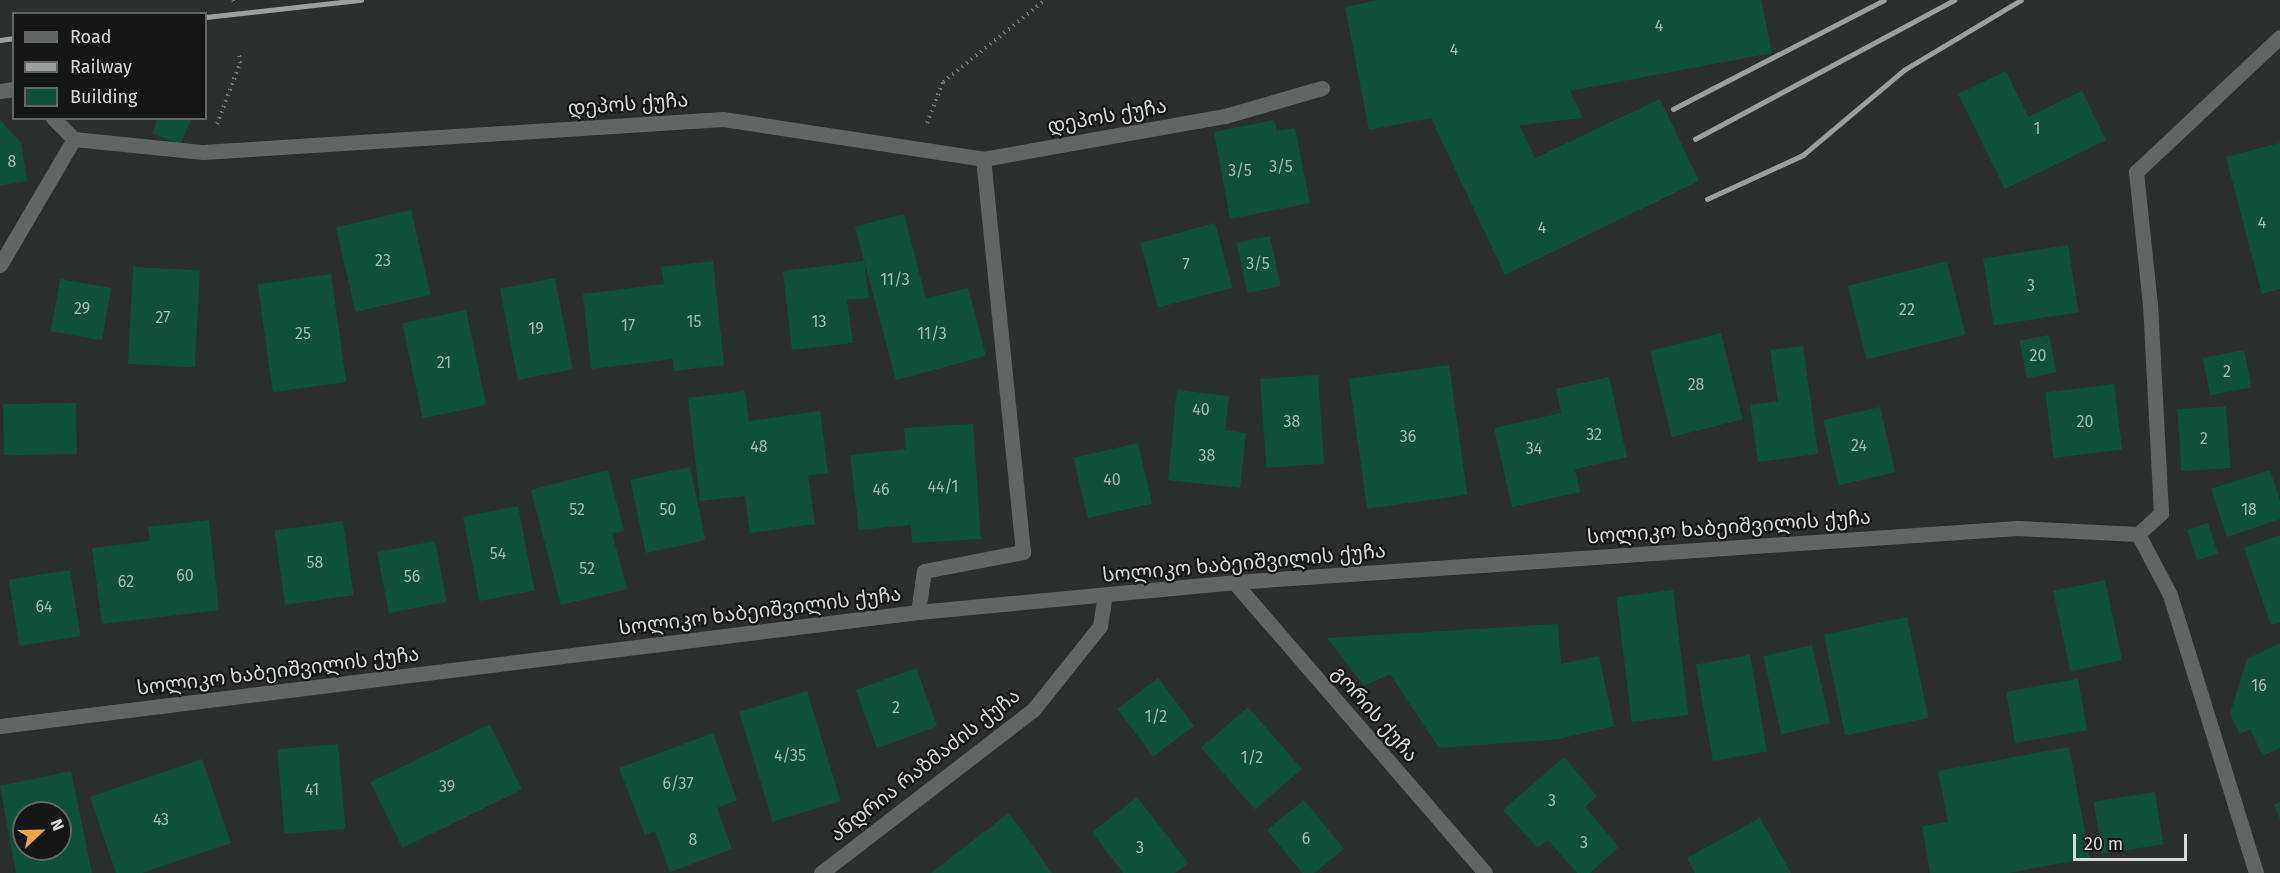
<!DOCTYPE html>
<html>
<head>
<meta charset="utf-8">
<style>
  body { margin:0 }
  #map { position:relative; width:2280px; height:873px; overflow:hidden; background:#2b302f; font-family:"Fira Sans","Noto Sans Georgian",sans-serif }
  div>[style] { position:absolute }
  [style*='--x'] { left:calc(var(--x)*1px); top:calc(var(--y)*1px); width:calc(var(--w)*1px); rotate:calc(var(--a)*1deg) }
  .building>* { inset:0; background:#0f503c; transform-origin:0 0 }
  .path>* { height:4px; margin-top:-2px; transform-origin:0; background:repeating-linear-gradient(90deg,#717575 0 1.5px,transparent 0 6px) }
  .minor>* { height:15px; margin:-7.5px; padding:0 7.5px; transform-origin:7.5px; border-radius:7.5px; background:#626566 }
  .rail>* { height:4.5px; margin:-2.25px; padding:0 2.25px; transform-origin:2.25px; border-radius:2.25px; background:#9b9f9f }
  span { translate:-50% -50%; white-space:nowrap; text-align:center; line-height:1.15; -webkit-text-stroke:4.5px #151717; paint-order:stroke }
  .number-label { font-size:16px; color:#a5b8b2 }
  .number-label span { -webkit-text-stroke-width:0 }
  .street-label { font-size:20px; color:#d7dada }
  .legend { position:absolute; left:12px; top:12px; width:195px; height:108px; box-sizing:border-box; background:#151717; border:2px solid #636565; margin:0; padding:8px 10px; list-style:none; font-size:18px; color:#d7dada }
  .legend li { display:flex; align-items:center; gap:12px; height:30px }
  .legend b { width:30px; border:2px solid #636565 }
  .north { position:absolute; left:12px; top:801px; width:60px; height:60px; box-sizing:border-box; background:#151717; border:2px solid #636565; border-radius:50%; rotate:68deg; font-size:16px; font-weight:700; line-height:24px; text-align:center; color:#d7dada }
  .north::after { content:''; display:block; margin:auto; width:21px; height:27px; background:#f1a640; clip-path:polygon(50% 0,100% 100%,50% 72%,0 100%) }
  .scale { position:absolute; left:2073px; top:834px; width:114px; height:27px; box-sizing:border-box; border:3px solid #d7dada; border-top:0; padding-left:8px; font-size:18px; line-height:21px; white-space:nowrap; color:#d7dada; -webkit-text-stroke:4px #151717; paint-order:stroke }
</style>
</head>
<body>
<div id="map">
  <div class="building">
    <i style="clip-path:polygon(1379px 0,1761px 0,1772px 53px,1570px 91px,1583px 118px,1519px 125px,1535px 158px,1660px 99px,1699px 181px,1505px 275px,1431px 118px,1369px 130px,1345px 7px)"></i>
    <i style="clip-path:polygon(2006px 71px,2028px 117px,2082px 91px,2106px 140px,2005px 189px,1958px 94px)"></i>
    <i style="clip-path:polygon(158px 118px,192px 118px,180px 145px,152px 133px)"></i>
    <i style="clip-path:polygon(0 120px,21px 143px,27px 181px,0 186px)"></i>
    <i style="clip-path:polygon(1274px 120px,1277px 131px,1295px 128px,1310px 203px,1230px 219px,1214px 132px)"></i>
    <i style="clip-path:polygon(2280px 143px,2280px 289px,2262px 294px,2226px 157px)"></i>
    <i style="left:411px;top:210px;width:87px;height:77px;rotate:77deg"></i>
    <i style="clip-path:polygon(904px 214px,926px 299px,968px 288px,986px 356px,896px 380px,855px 227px)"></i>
    <i style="left:1215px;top:223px;width:67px;height:77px;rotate:75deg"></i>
    <i style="left:1270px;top:236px;width:51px;height:34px;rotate:78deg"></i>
    <i style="left:2068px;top:245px;width:68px;height:86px;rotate:81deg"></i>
    <i style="clip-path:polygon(713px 261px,724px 365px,674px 371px,673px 359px,591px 369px,583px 294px,664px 284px,661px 267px)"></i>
    <i style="clip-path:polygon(864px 261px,869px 298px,847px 300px,853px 343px,792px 350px,783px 271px)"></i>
    <i style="left:1947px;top:261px;width:76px;height:102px;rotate:76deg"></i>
    <i style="left:133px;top:267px;width:67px;height:97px;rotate:3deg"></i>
    <i style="left:331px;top:274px;width:109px;height:74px;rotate:82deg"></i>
    <i style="left:555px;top:278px;width:93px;height:56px;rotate:79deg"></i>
    <i style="left:60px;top:279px;width:52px;height:53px;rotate:10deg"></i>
    <i style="left:466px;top:310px;width:97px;height:65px;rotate:78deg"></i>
    <i style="left:1721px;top:333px;width:89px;height:73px;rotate:76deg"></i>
    <i style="left:2049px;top:335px;width:38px;height:30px;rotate:79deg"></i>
    <i style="clip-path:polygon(1803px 346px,1818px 454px,1758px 462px,1750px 405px,1778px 401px,1770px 350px)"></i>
    <i style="left:2244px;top:350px;width:38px;height:42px;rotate:79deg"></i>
    <i style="left:1449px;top:365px;width:131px;height:101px;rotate:82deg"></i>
    <i style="left:1318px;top:375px;width:89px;height:58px;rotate:86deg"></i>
    <i style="clip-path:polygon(1609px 377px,1627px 457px,1575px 469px,1580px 492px,1512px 507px,1494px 428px,1561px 413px,1556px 389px)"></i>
    <i style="left:2114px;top:384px;width:66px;height:69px;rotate:83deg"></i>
    <i style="clip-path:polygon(1177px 390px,1229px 396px,1225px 430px,1246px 433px,1240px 488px,1168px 480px)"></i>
    <i style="clip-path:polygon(745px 391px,749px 421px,820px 411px,828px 473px,808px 475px,815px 524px,750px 533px,745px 496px,700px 501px,688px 398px)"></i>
    <i style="left:76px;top:403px;width:51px;height:73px;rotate:89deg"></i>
    <i style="left:2226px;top:406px;width:62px;height:49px;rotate:86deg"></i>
    <i style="left:1880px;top:407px;width:67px;height:58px;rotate:77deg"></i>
    <i style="clip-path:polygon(973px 424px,981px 539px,912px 543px,911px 525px,859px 530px,850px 455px,906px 449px,904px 428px)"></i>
    <i style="left:1138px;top:443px;width:62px;height:66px;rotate:77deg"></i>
    <i style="left:690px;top:467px;width:75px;height:61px;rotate:78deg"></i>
    <i style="clip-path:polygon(608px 470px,624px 531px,612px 533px,627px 589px,561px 605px,531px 490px)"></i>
    <i style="clip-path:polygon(2270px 470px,2280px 501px,2280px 519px,2227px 537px,2211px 489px)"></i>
    <i style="left:518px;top:506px;width:86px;height:56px;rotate:79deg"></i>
    <i style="clip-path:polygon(209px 520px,219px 610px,102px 624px,92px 548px,150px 541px,148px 527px)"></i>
    <i style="left:343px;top:521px;width:75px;height:69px;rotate:82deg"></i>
    <i style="left:2208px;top:523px;width:32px;height:22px;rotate:72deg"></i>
    <i style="clip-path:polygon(2280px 535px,2280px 622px,2271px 625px,2244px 548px)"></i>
    <i style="left:435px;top:541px;width:62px;height:59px;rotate:79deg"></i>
    <i style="left:70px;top:570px;width:67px;height:62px;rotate:81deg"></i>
    <i style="left:2105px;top:580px;width:82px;height:53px;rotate:78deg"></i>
    <i style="left:1673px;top:590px;width:126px;height:57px;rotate:83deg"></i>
    <i style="left:1907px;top:617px;width:103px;height:85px;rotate:78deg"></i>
    <i style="clip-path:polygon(1558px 624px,1561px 664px,1599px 656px,1614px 726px,1559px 739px,1439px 748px,1390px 674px,1364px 686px,1327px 638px)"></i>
    <i style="clip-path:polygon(2280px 643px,2280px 748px,2263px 756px,2250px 729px,2240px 734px,2230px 714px,2247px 659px)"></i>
    <i style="left:1812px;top:645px;width:80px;height:50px;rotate:77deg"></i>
    <i style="left:1750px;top:655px;width:98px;height:55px;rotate:80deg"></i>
    <i style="left:916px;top:668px;width:62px;height:64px;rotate:70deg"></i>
    <i style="left:1158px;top:678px;width:60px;height:51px;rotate:53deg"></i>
    <i style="left:2078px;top:679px;width:52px;height:73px;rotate:80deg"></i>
    <i style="left:807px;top:691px;width:115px;height:71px;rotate:73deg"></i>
    <i style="left:1248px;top:707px;width:82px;height:62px;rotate:49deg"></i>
    <i style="left:490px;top:724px;width:73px;height:133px;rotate:64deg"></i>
    <i style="clip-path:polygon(713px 733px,737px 800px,717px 808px,732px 849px,670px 872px,655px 831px,645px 835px,619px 768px)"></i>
    <i style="left:338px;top:744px;width:85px;height:61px;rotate:85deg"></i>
    <i style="clip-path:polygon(2069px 747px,2090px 858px,2008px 873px,1930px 873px,1922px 826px,1948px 822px,1938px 771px)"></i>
    <i style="clip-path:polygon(1564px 757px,1597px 796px,1585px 807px,1619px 847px,1590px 873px,1577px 873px,1548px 840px,1538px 848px,1503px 810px)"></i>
    <i style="clip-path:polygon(202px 759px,231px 843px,142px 873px,116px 873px,90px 797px)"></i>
    <i style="clip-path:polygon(evenodd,71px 771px,92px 873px,16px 873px,0 786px,71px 771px,24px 813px,60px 813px,60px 849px,24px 849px,24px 813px)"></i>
    <i style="left:2155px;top:792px;width:53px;height:62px;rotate:81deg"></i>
    <i style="clip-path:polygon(1137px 797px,1188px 863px,1175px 873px,1123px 873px,1092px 832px)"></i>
    <i style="clip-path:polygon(1304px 800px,1344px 849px,1314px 873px,1302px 873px,1267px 830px)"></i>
    <i style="clip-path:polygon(2280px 802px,2280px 819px,2274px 805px)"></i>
    <i style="clip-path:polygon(1009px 813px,1052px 873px,931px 873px,959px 851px)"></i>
    <i style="clip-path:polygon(1760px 818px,1791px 873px,1695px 873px,1687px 858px)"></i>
  </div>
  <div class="path">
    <i style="--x:233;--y:0;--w:2;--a:63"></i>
    <i style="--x:927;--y:123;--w:44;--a:-68.7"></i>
    <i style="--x:943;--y:82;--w:131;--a:-38.8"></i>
    <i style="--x:217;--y:124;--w:65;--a:-69.3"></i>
    <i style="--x:240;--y:63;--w:9;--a:-96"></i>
  </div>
  <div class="minor">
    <i style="--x:0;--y:91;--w:14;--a:-8"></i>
    <i style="--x:53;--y:118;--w:30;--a:45"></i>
    <i style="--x:74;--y:139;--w:130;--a:5.8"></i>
    <i style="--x:203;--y:152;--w:521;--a:-3.63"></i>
    <i style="--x:723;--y:119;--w:263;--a:8.7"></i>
    <i style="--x:983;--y:159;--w:246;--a:-10.1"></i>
    <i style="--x:1225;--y:116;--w:101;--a:-16.1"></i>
    <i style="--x:0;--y:265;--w:146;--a:-59.6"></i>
    <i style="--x:2138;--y:534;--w:31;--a:-42"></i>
    <i style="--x:2161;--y:513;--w:208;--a:-93"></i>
    <i style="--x:2150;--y:305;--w:134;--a:-96"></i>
    <i style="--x:2136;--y:172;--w:197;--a:-43.2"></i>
    <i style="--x:1234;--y:582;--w:384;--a:49.2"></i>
    <i style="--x:918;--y:612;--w:41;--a:-81.7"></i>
    <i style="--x:924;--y:571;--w:101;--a:-10.9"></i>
    <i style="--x:1023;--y:552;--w:395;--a:-95.8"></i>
    <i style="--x:0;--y:726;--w:925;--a:-7.08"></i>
    <i style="--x:918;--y:612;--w:317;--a:-5.4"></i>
    <i style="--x:1234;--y:582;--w:785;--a:-3.95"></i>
    <i style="--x:2017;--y:528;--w:121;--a:2.8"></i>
    <i style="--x:2138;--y:534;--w:69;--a:62.3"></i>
    <i style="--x:2170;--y:595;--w:291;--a:72.8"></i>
    <i style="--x:821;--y:873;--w:267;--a:-37.6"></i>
    <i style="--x:1033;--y:710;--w:107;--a:-51.4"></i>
    <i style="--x:1100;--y:626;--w:30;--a:-81"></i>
  </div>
  <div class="rail">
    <i style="--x:206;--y:17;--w:156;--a:-6.3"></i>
    <i style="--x:0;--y:40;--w:14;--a:-8"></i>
    <i style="--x:1673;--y:109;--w:237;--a:-27.3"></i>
    <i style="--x:1695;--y:139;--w:294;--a:-28.2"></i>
    <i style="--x:1707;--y:199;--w:106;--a:-24.6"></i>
    <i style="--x:1803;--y:155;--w:132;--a:-40.1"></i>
    <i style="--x:1904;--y:70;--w:136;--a:-30.9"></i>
  </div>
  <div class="number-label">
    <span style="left:1659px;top:26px">4</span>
    <span style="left:1454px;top:50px">4</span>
    <span style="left:2037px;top:129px">1</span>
    <span style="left:12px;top:162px">8</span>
    <span style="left:1281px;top:167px">3/5</span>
    <span style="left:1240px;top:171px">3/5</span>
    <span style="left:2262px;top:223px">4</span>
    <span style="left:1542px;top:228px">4</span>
    <span style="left:383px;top:261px">23</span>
    <span style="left:1258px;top:264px">3/5</span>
    <span style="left:1186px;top:265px">7</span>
    <span style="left:895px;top:280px">11/3</span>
    <span style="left:2031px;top:286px">3</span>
    <span style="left:82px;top:309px">29</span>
    <span style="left:1907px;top:310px">22</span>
    <span style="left:163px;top:318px">27</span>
    <span style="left:694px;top:322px">15</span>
    <span style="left:819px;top:322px">13</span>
    <span style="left:628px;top:326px">17</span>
    <span style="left:536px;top:329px">19</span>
    <span style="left:303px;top:334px">25</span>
    <span style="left:932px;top:334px">11/3</span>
    <span style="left:2038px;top:356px">20</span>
    <span style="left:444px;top:363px">21</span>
    <span style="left:2227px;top:372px">2</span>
    <span style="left:1696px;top:385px">28</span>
    <span style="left:1201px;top:410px">40</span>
    <span style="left:1292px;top:422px">38</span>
    <span style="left:2085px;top:422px">20</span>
    <span style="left:1594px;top:435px">32</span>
    <span style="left:1408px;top:437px">36</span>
    <span style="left:2204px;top:439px">2</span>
    <span style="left:1859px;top:446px">24</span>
    <span style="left:759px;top:447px">48</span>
    <span style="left:1534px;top:449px">34</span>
    <span style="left:1207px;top:456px">38</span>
    <span style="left:1112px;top:480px">40</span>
    <span style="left:943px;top:487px">44/1</span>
    <span style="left:881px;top:490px">46</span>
    <span style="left:577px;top:510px">52</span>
    <span style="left:668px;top:510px">50</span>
    <span style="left:2249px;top:510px">18</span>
    <span style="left:498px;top:554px">54</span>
    <span style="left:315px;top:563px">58</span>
    <span style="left:587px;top:569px">52</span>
    <span style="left:185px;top:576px">60</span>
    <span style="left:412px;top:577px">56</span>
    <span style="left:126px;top:582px">62</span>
    <span style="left:44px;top:607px">64</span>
    <span style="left:2259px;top:686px">16</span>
    <span style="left:896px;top:708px">2</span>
    <span style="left:1156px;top:717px">1/2</span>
    <span style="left:790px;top:756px">4/35</span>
    <span style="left:1252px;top:758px">1/2</span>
    <span style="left:678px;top:784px">6/37</span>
    <span style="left:447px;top:787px">39</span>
    <span style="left:312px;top:790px">41</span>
    <span style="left:1552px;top:801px">3</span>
    <span style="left:161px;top:820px">43</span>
    <span style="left:1306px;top:839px">6</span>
    <span style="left:693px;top:840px">8</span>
    <span style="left:1584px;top:843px">3</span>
    <span style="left:1140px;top:848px">3</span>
  </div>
  <div class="street-label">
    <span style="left:628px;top:104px;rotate:-4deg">დეპოს ქუჩა</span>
    <span style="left:1107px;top:116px;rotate:-10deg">დეპოს ქუჩა</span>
    <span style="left:1729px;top:527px;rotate:-4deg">სოლიკო ხაბეიშვილის ქუჩა</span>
    <span style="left:1244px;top:563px;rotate:-5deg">სოლიკო ხაბეიშვილის ქუჩა</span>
    <span style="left:760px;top:611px;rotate:-7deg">სოლიკო ხაბეიშვილის ქუჩა</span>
    <span style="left:278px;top:671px;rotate:-7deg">სოლიკო ხაბეიშვილის ქუჩა</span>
    <span style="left:1375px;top:714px;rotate:49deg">გორის ქუჩა</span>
    <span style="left:925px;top:765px;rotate:-38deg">ანდრია რაზმაძის ქუჩა</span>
  </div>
  <ul class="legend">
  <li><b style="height:8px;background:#626566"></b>Road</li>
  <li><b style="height:8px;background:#9b9f9f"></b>Railway</li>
  <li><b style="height:16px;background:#0f503c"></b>Building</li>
  </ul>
  <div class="north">N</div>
  <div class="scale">20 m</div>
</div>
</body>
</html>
